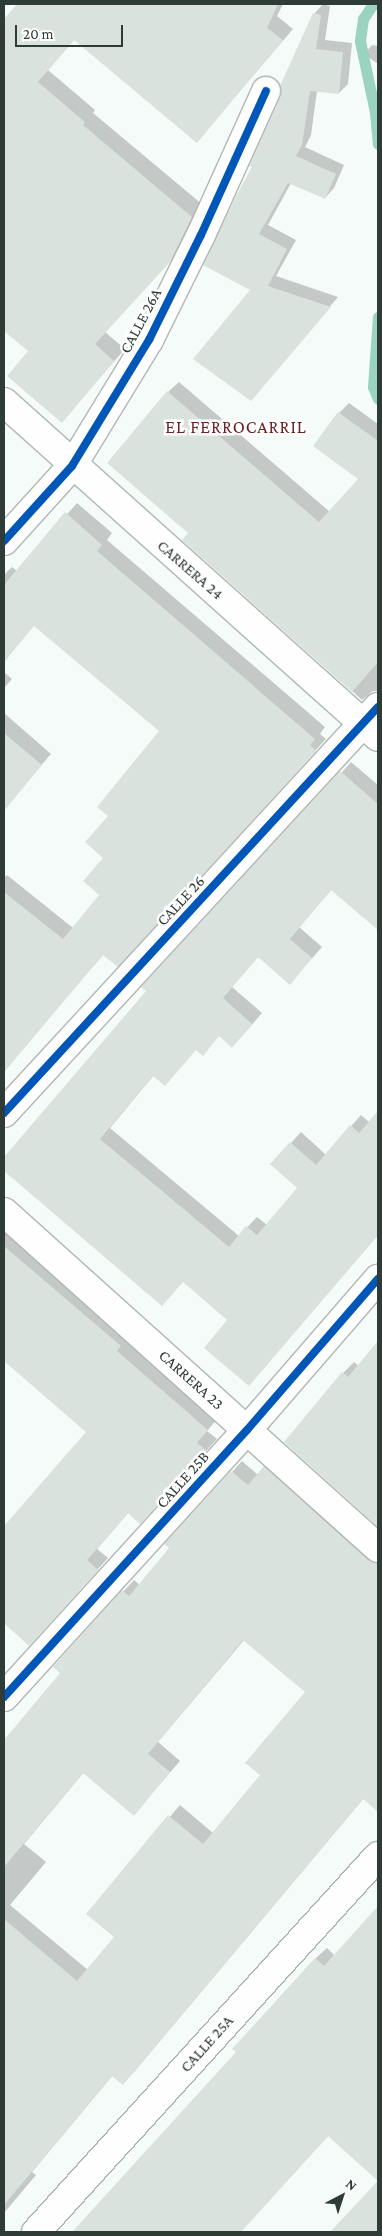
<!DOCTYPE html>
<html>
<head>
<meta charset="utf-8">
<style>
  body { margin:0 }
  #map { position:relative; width:382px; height:2236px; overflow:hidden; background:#f5fbf8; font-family:"Crimson Pro",serif }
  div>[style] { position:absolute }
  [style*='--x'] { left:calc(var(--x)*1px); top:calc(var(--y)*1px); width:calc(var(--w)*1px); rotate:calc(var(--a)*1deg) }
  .shadow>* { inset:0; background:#0003 }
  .stream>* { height:11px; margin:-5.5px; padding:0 5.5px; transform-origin:5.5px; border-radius:5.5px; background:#9ad3c0 }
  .building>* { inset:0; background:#dae2de }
  .roads { filter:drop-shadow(1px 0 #b0b8b5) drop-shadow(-1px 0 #b0b8b5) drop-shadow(0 1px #b0b8b5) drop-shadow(0 -1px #b0b8b5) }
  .minor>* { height:28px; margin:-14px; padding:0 14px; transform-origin:14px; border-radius:14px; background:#fefefe }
  .cycleway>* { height:8px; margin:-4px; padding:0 4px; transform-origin:4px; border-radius:4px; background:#0057b8 }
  span { translate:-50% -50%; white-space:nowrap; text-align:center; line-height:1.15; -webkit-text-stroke:5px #fff; paint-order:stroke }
  .street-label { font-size:16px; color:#2f3b37 }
  .neighbourhood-label { font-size:18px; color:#692427; letter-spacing:1px }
  .frame { position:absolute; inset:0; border:5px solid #2f3b37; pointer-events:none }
  .north { position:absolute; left:317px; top:2171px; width:50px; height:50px; -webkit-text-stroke:4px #fff; paint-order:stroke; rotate:40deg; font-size:14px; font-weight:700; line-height:20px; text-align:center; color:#2f3b37 }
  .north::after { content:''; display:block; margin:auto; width:18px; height:22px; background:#2f3b37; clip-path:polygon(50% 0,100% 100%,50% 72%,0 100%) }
  .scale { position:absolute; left:15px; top:25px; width:108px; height:22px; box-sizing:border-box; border:2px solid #2f3b37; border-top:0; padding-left:6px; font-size:15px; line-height:18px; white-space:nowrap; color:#2f3b37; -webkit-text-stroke:4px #fff; paint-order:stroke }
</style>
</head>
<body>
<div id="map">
  <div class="shadow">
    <i style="clip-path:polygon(19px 4px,283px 4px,277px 16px,293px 29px,196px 142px,75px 39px,48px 70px,95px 110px,93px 113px,203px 205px,181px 249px,105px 332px,125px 349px,62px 421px,29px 351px,4px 329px,4px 21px)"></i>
    <i style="clip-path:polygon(323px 4px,330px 6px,325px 40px,352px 43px,348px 84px,339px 93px,317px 91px,311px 135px,305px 147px,344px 165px,334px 188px,325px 198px,291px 183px,268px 225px,296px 240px,276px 276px,338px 297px,251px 400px,254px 166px,314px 14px)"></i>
    <i style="clip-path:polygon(372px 45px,378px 46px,378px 64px,364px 54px)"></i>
    <i style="clip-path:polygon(179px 382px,330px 512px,360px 479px,339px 413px,349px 403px,378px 424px,378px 691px,373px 691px,362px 700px,184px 540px,190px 533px,168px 392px)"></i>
    <i style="clip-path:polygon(77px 503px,112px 533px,107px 540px,325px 727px,320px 734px,326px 739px,128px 954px,104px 954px,61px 1002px,4px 949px,4px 878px,7px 875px,73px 928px,101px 895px,109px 816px,161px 731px,34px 625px,4px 662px,4px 575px,12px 567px,17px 571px)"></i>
    <i style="clip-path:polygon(4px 672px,12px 679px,4px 688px)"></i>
    <i style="clip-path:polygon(4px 713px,51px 754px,12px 799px,4px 792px)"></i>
    <i style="clip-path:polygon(351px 762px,378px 785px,378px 928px,332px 889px,299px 927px,322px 947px,290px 983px,259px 956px,232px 987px,262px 1013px,242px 1036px,232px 1046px,220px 1035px,202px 1054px,197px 1049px,154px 1075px,110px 1128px,239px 1236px,257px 1217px,267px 1225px,298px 1188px,272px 1164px,301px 1132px,326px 1155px,361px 1115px,370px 1123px,378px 1113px,378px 1235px,249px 1385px,229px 1320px,183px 1281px,162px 1305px,4px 1170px,4px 1159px)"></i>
    <i style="clip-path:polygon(4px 1001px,39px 1030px,4px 1072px)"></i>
    <i style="clip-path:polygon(4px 1226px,218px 1418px,207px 1431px,217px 1439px,151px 1511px,129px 1512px,97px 1549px,108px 1558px,40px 1633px,4px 1623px,4px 1529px,88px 1432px,4px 1360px)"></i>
    <i style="clip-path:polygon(378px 1342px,378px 1526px,285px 1442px,343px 1373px,354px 1362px,359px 1366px)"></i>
    <i style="clip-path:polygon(evenodd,275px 1456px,378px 1549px,378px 1795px,370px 1803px,364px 1798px,134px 2072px,123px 2083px,113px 2075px,32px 2172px,36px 2175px,4px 2213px,4px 1742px,62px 1673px,54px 1667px,134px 1580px,140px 1585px,232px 1472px,242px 1461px,258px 1475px,275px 1456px,244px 1640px,307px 1692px,262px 1775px,213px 1833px,180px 1805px,87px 1913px,115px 1937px,88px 1970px,10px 1905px,46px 1862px,24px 1844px,84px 1772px,134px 1814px,180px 1761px,158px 1742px,244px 1640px)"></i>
    <i style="clip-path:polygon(378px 1908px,378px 2098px,348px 2132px,329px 2135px,240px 2232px,73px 2232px,238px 2052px,234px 2048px,316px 1958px,327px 1948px,335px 1956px)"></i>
    <i style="clip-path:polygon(378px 2181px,378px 2232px,332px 2232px)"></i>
  </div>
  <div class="stream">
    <i style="--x:373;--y:4;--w:18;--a:124"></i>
    <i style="--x:363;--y:19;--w:22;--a:98"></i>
    <i style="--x:360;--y:41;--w:73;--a:78.1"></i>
    <i style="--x:375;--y:112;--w:32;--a:85"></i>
    <i style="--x:378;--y:317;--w:70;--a:94.1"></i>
    <i style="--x:373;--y:387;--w:13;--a:67"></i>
  </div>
  <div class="building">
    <i style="clip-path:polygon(17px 4px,278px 4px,267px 28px,283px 40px,197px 143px,74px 40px,38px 82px,85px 122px,83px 125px,192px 217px,170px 262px,95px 344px,114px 361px,62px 423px,7px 376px,28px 351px,4px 331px,4px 19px)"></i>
    <i style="clip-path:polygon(313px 13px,321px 15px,316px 49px,343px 52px,339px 94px,310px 91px,302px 145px,296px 156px,336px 174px,325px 199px,288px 183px,259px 234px,287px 249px,268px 286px,331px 307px,251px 401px,193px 359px,250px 290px,203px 265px,236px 196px,252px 167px,249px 166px,280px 97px,280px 86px)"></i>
    <i style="clip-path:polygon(167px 391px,319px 522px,358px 479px,313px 446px,338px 412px,378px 441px,378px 662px,352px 692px,182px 540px,188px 533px,107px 463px)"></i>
    <i style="clip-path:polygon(65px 512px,102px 545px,97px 551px,315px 739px,310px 745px,316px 751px,118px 967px,103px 955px,4px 1072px,4px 892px,63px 939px,99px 895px,83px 881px,103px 858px,85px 842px,108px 816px,97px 807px,159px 731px,34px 626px,4px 661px,4px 585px)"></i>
    <i style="clip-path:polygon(4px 733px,42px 765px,4px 811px)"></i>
    <i style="clip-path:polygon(340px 771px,378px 804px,378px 930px,331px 890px,290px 939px,312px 958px,290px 985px,258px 957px,223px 998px,252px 1024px,232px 1048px,219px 1036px,203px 1056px,196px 1050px,165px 1086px,153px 1076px,100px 1139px,229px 1247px,246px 1226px,257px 1235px,297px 1188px,270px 1164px,290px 1142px,316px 1165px,350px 1125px,359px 1133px,378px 1111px,378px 1235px,249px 1386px,204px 1348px,227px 1320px,183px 1282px,162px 1306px,4px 1171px,4px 1157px,146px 991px,141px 987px)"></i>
    <i style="clip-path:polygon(4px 1246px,121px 1346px,117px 1351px,208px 1430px,197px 1443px,207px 1451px,140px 1524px,128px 1513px,87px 1560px,98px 1570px,29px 1646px,4px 1623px,4px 1526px,86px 1432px,4px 1361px)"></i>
    <i style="clip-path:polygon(378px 1341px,378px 1527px,284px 1442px,342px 1372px,348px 1377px)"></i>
    <i style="clip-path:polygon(264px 1466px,368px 1560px,378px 1563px,378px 1812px,363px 1799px,123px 2085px,112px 2076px,4px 2205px,4px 1919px,77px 1981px,114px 1937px,86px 1914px,168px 1815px,203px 1844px,260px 1775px,245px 1763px,305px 1692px,243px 1640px,148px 1754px,170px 1772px,134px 1816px,83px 1773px,4px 1867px,4px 1740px,60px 1673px,53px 1667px,122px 1590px,129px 1596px,169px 1548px,164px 1544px,231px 1471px,248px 1485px)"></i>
    <i style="clip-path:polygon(378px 1906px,378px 2232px,330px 2232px,378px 2181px,328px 2136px,241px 2232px,72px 2232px,236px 2052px,232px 2049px,315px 1958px,324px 1966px)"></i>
  </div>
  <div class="roads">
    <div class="minor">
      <i style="--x:4;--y:402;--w:502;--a:41.85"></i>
      <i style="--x:4;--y:541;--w:101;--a:-47.8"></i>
      <i style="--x:72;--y:466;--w:148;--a:-58.6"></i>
      <i style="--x:149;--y:340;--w:117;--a:-63.7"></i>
      <i style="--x:201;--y:235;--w:158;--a:-65.7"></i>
      <i style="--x:4;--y:1113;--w:552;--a:-47.35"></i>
      <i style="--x:4;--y:1212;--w:503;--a:41.94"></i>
      <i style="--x:4;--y:1697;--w:361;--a:-47.7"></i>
      <i style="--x:247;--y:1430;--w:200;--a:-49.1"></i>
      <i style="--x:36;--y:2232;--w:508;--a:-47.71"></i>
    </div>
  </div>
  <div class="cycleway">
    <i style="--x:4;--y:541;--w:101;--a:-47.8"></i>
    <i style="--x:72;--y:466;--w:148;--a:-58.6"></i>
    <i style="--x:149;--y:340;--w:117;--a:-63.7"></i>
    <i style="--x:201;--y:235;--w:158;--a:-65.7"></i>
    <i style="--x:4;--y:1113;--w:552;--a:-47.35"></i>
    <i style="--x:4;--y:1697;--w:361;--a:-47.7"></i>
    <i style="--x:247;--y:1430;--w:200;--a:-49.1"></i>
  </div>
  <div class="street-label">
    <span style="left:141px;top:321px;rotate:-62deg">CALLE 26A</span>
    <span style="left:190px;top:570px;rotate:41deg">CARRERA 24</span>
    <span style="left:181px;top:901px;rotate:-47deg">CALLE 26</span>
    <span style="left:191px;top:1380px;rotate:42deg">CARRERA 23</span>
    <span style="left:183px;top:1480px;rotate:-48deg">CALLE 25B</span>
    <span style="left:207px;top:2044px;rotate:-48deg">CALLE 25A</span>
  </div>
  <div class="neighbourhood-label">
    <span style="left:236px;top:427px">EL FERROCARRIL</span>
  </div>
  <div class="frame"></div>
  <div class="north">N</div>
  <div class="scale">20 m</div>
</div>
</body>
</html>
